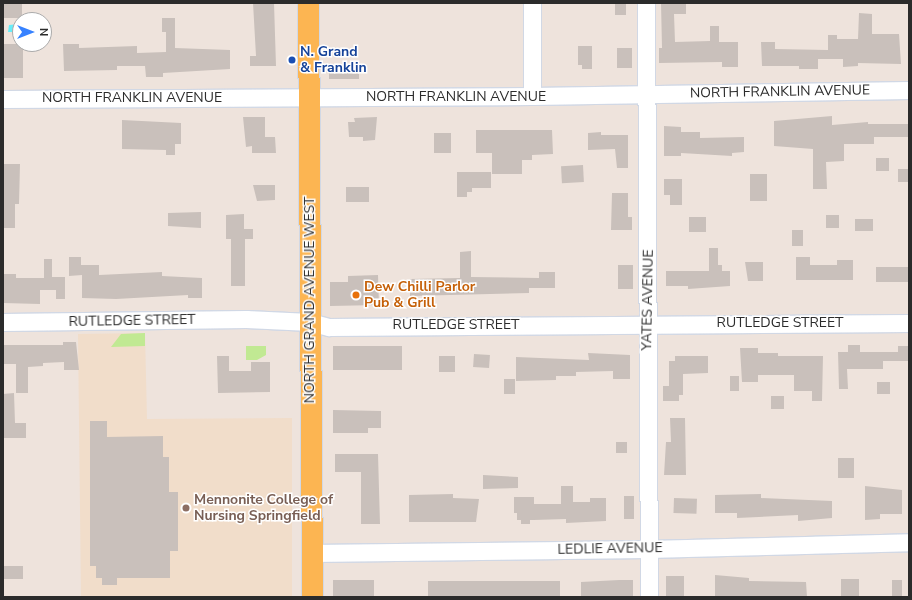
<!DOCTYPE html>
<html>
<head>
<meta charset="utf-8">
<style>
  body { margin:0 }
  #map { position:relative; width:912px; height:600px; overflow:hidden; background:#eee3dc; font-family:"Nunito Sans",sans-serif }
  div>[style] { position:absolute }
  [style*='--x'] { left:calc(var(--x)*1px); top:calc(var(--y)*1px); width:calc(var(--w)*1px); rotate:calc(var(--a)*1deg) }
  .education>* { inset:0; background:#f1ddca }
  .green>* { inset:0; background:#c1e993 }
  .water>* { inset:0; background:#66edf9 }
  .building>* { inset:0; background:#c9c0bb; transform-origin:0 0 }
  .roads { filter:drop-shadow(1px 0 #d1d8e5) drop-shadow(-1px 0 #d1d8e5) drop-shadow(0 1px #d1d8e5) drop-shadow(0 -1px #d1d8e5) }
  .minor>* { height:17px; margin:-8.5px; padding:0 8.5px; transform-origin:8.5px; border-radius:8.5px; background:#fff }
  .major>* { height:21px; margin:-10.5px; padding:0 10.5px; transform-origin:10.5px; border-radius:10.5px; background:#fcb552 }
  .dots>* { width:11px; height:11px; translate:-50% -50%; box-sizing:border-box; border:2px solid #fff; border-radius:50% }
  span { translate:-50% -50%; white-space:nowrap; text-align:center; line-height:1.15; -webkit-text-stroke:3px #fff; paint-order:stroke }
  .transit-label { font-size:14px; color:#164399; font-weight:700 }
  .left { translate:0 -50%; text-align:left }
  .street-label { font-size:14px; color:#2b2b2b }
  .food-label { font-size:14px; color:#c56008; font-weight:700 }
  .education-label { font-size:14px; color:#785e54; font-weight:700 }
  .frame { position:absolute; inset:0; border:4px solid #2b2b2b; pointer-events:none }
  .north { position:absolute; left:12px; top:12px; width:40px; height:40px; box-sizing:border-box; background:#fff; border:1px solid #aaa; border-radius:50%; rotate:90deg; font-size:11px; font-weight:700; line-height:16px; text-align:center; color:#2b2b2b }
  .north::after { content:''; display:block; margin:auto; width:14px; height:18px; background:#3782ff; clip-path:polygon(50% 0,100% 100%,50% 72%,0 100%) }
</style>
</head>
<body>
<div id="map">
  <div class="education">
    <i style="clip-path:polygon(145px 333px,147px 419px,292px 418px,292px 597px,81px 597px,78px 334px)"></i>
  </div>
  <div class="green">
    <i style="clip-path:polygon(145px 333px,145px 346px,111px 347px,121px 334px)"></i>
    <i style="clip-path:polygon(246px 346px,266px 346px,266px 355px,257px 360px,246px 360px)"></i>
  </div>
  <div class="water">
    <i style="clip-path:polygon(20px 24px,20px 32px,8px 32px,9px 25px)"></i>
  </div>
  <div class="building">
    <i style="left:22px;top:3px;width:15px;height:19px;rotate:90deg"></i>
    <i style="clip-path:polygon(253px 3px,274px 3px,276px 66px,250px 66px,250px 56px,256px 56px)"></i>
    <i style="left:615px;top:3px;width:11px;height:12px"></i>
    <i style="clip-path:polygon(661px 3px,686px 3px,686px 14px,674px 14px,675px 42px,710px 41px,710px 26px,719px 26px,719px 42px,738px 42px,738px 67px,722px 67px,722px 62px,659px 63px,659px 48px,662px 48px)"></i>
    <i style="clip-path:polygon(859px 13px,872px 14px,872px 34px,899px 34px,901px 64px,858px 63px,858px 66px,843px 67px,843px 59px,818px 59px,818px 69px,799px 69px,799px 66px,762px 66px,761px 42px,775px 42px,775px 49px,828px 50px,828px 35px,837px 35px,837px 39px,858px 39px)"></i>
    <i style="clip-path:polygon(162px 18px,175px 18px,175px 48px,230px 50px,230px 69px,163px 73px,163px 77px,146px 77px,145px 66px,117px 66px,117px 70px,64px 71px,63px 44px,79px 44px,79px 48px,137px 46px,137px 53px,166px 52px,166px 32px,162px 32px)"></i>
    <i style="left:3px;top:44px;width:20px;height:34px"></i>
    <i style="clip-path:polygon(578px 46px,592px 46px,592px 69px,582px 69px,582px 65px,578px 65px)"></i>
    <i style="left:617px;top:48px;width:15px;height:20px"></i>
    <i style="left:329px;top:69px;width:30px;height:10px"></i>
    <i style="clip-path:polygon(832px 116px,832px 125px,868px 122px,868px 124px,909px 124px,909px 137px,874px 137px,874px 144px,844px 144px,844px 161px,826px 162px,827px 189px,813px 189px,813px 149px,774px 146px,774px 121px)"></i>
    <i style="clip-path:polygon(243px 117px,265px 117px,265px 137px,275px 137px,276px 153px,252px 153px,252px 146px,246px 147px)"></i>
    <i style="clip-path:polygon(377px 117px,375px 140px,363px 141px,363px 137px,349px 137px,348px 122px,355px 122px,354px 118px)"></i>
    <i style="clip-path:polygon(122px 120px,181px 123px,181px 144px,175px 144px,175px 155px,166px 155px,166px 150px,122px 149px)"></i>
    <i style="clip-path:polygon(664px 126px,681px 127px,681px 132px,700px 132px,700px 138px,744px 137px,744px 152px,732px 153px,732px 156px,681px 153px,681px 156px,664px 156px)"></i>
    <i style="clip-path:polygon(476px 130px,552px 130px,553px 154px,532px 155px,532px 160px,522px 160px,522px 174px,492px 174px,492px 153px,476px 153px)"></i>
    <i style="clip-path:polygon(601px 132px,601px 135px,628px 135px,628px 168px,617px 168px,615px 149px,588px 150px,588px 133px)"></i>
    <i style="left:434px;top:133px;width:17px;height:20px"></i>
    <i style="left:876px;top:158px;width:13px;height:13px"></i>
    <i style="clip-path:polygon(3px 164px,20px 164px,19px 204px,15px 204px,15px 228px,4px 228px)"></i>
    <i style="left:583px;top:165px;width:17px;height:22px;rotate:87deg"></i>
    <i style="left:898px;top:169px;width:11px;height:13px"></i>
    <i style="clip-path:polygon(457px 172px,491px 172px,491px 188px,472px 188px,472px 192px,467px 192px,467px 197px,457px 197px)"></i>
    <i style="left:750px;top:174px;width:17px;height:27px"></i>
    <i style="clip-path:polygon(664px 179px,682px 179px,682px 205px,670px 205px,670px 195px,664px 195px)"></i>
    <i style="clip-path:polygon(253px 185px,275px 185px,275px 200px,257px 201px)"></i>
    <i style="left:369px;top:187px;width:15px;height:23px;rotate:90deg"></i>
    <i style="clip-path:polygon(612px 193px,628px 193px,628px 217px,632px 217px,632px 230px,611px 230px)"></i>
    <i style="clip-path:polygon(201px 212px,201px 228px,168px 226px,168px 213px)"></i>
    <i style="clip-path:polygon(244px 214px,244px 229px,253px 229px,253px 239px,245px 239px,245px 286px,231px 286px,231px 239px,226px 239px,226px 215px)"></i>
    <i style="left:826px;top:215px;width:13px;height:13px"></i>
    <i style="left:689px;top:217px;width:17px;height:15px"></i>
    <i style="left:873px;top:219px;width:12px;height:18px;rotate:90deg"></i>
    <i style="left:792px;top:230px;width:11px;height:16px"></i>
    <i style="clip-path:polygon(709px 248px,718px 248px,718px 265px,722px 265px,722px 271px,730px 271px,730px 286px,688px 289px,688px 286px,666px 286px,666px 271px,709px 271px)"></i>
    <i style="clip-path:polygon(471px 251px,471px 277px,539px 278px,539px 272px,555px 272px,555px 288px,529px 288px,529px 293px,410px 296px,410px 279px,460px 278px,460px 252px)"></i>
    <i style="clip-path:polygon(69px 257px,81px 257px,81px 265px,99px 265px,99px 275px,162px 272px,162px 276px,202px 278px,202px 298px,188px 298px,188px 295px,116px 299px,82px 298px,82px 275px,69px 276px)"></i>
    <i style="clip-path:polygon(796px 257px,810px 257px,810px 265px,837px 265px,837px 260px,853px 260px,853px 280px,796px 280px)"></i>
    <i style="clip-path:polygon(44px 259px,52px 259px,52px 277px,65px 277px,65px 299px,56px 299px,56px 290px,40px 290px,40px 304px,3px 303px,3px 274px,16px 274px,16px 278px,44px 278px)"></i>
    <i style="clip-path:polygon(745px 262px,763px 262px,763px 281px,748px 281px)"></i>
    <i style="left:618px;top:265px;width:15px;height:24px"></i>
    <i style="left:876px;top:267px;width:33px;height:15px"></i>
    <i style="clip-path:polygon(378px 275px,379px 305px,330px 306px,330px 282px,348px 282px,348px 276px)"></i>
    <i style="clip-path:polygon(63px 342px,76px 342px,79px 370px,64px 370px,64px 362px,43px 363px,43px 366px,28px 367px,28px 393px,16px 393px,16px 364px,3px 364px,3px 345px,63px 345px)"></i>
    <i style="clip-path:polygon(848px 345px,860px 345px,860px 352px,898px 352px,898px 346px,909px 346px,909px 361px,883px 361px,883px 369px,847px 369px,848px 389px,839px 389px,838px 352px,848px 352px)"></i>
    <i style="left:333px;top:346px;width:69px;height:24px"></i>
    <i style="clip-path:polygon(740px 348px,758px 348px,758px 353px,778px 353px,778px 356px,823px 356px,822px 401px,812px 401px,812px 391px,794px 391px,794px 375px,758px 375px,758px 382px,742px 382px)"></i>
    <i style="clip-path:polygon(588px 353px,630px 355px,630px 379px,613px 379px,613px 371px,576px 372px,576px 376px,556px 376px,556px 380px,516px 381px,516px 357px,589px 360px)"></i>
    <i style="left:474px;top:354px;width:16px;height:13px;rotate:4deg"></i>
    <i style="clip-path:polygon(217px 356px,229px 356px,229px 371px,251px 371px,251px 362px,270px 362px,270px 392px,218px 393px)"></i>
    <i style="left:439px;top:356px;width:16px;height:16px"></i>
    <i style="clip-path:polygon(675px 356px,708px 356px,708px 373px,683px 374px,683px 395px,679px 395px,679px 401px,663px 401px,663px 386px,669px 386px,669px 361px,675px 361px)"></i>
    <i style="left:730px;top:376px;width:9px;height:15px"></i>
    <i style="left:504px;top:379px;width:11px;height:15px"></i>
    <i style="left:877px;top:382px;width:13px;height:12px"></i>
    <i style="clip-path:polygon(14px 393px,15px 423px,26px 423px,26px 438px,3px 438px,3px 394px)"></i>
    <i style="left:771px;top:396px;width:13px;height:13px"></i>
    <i style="clip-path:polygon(333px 410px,381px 411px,381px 428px,368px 428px,368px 433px,333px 433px)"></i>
    <i style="clip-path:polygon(670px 418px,685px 418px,686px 475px,664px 475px,666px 442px,671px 442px)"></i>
    <i style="clip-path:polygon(90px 421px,107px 421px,107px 437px,163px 436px,163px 457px,169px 457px,169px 492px,178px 492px,178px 551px,170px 551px,170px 578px,117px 578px,117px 585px,102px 585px,102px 578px,96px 578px,96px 566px,90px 566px)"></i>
    <i style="left:616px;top:442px;width:11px;height:11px"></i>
    <i style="clip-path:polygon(335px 454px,378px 454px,380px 524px,361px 524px,361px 472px,335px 472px)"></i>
    <i style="left:838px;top:458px;width:16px;height:20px"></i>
    <i style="clip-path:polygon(483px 475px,518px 477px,518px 488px,483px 489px)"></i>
    <i style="clip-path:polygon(561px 486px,573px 486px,573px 502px,590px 502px,590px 498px,606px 498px,606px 521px,566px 523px,566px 519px,534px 520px,530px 520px,530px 524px,521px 524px,521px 520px,517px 520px,517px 513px,514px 513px,514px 497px,534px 497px,534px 504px,561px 504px)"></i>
    <i style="clip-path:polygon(865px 486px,902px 490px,902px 514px,880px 514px,880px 519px,865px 520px)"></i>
    <i style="clip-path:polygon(453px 494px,453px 498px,479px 499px,476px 522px,409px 522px,409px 495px)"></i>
    <i style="clip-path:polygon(761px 494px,761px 498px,832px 501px,832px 518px,798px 521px,798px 515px,737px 518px,737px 513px,715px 513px,715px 495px)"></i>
    <i style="left:624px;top:496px;width:10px;height:23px"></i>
    <i style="left:674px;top:498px;width:23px;height:15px;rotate:2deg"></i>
    <i style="left:3px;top:566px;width:20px;height:13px"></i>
    <i style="clip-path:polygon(715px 575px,749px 578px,749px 581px,806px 582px,807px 597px,715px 597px)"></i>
    <i style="left:666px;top:576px;width:18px;height:21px"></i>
    <i style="left:841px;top:579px;width:18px;height:18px"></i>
    <i style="left:374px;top:580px;width:17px;height:41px;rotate:90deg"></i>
    <i style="clip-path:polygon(619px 580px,633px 580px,633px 597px,581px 597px,581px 582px)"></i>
    <i style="left:892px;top:580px;width:10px;height:17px"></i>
    <i style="left:428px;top:581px;width:132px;height:16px"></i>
  </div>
  <div class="roads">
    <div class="minor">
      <i style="--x:532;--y:3;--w:93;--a:90"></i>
      <i style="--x:646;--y:3;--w:594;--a:89.71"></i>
      <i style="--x:3;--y:99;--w:529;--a:-0.32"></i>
      <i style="--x:532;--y:96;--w:377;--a:-0.9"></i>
      <i style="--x:3;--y:322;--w:243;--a:-0.7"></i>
      <i style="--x:246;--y:319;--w:64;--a:2.7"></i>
      <i style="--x:310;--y:322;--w:20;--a:15"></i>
      <i style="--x:329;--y:327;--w:580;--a:-0.4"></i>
      <i style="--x:312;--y:553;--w:336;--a:-0.7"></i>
      <i style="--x:648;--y:549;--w:261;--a:-1.5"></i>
    </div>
    <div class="major">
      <i style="--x:308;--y:3;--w:594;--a:89.61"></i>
    </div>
  </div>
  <div class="dots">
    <i style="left:292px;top:60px;background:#1a4fb4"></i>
    <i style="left:356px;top:295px;background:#e8710a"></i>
    <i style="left:186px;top:508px;background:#8d6e63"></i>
  </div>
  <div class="transit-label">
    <span class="left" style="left:300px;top:60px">N. Grand<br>&amp; Franklin</span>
  </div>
  <div class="street-label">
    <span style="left:780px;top:92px;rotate:-1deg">NORTH FRANKLIN AVENUE</span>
    <span style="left:456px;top:97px">NORTH FRANKLIN AVENUE</span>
    <span style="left:132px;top:98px">NORTH FRANKLIN AVENUE</span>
    <span style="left:310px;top:300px;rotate:-90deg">NORTH GRAND AVENUE WEST</span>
    <span style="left:648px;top:300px;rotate:-89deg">YATES AVENUE</span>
    <span style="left:132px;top:321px;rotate:-1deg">RUTLEDGE STREET</span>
    <span style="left:780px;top:323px">RUTLEDGE STREET</span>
    <span style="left:456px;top:325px">RUTLEDGE STREET</span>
    <span style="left:610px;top:549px;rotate:-1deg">LEDLIE AVENUE</span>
  </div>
  <div class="food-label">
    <span class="left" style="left:364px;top:295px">Dew Chilli Parlor<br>Pub &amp; Grill</span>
  </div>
  <div class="education-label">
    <span class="left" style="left:194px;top:508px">Mennonite College of<br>Nursing Springfield</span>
  </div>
  <div class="frame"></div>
  <div class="north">N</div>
</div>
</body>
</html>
